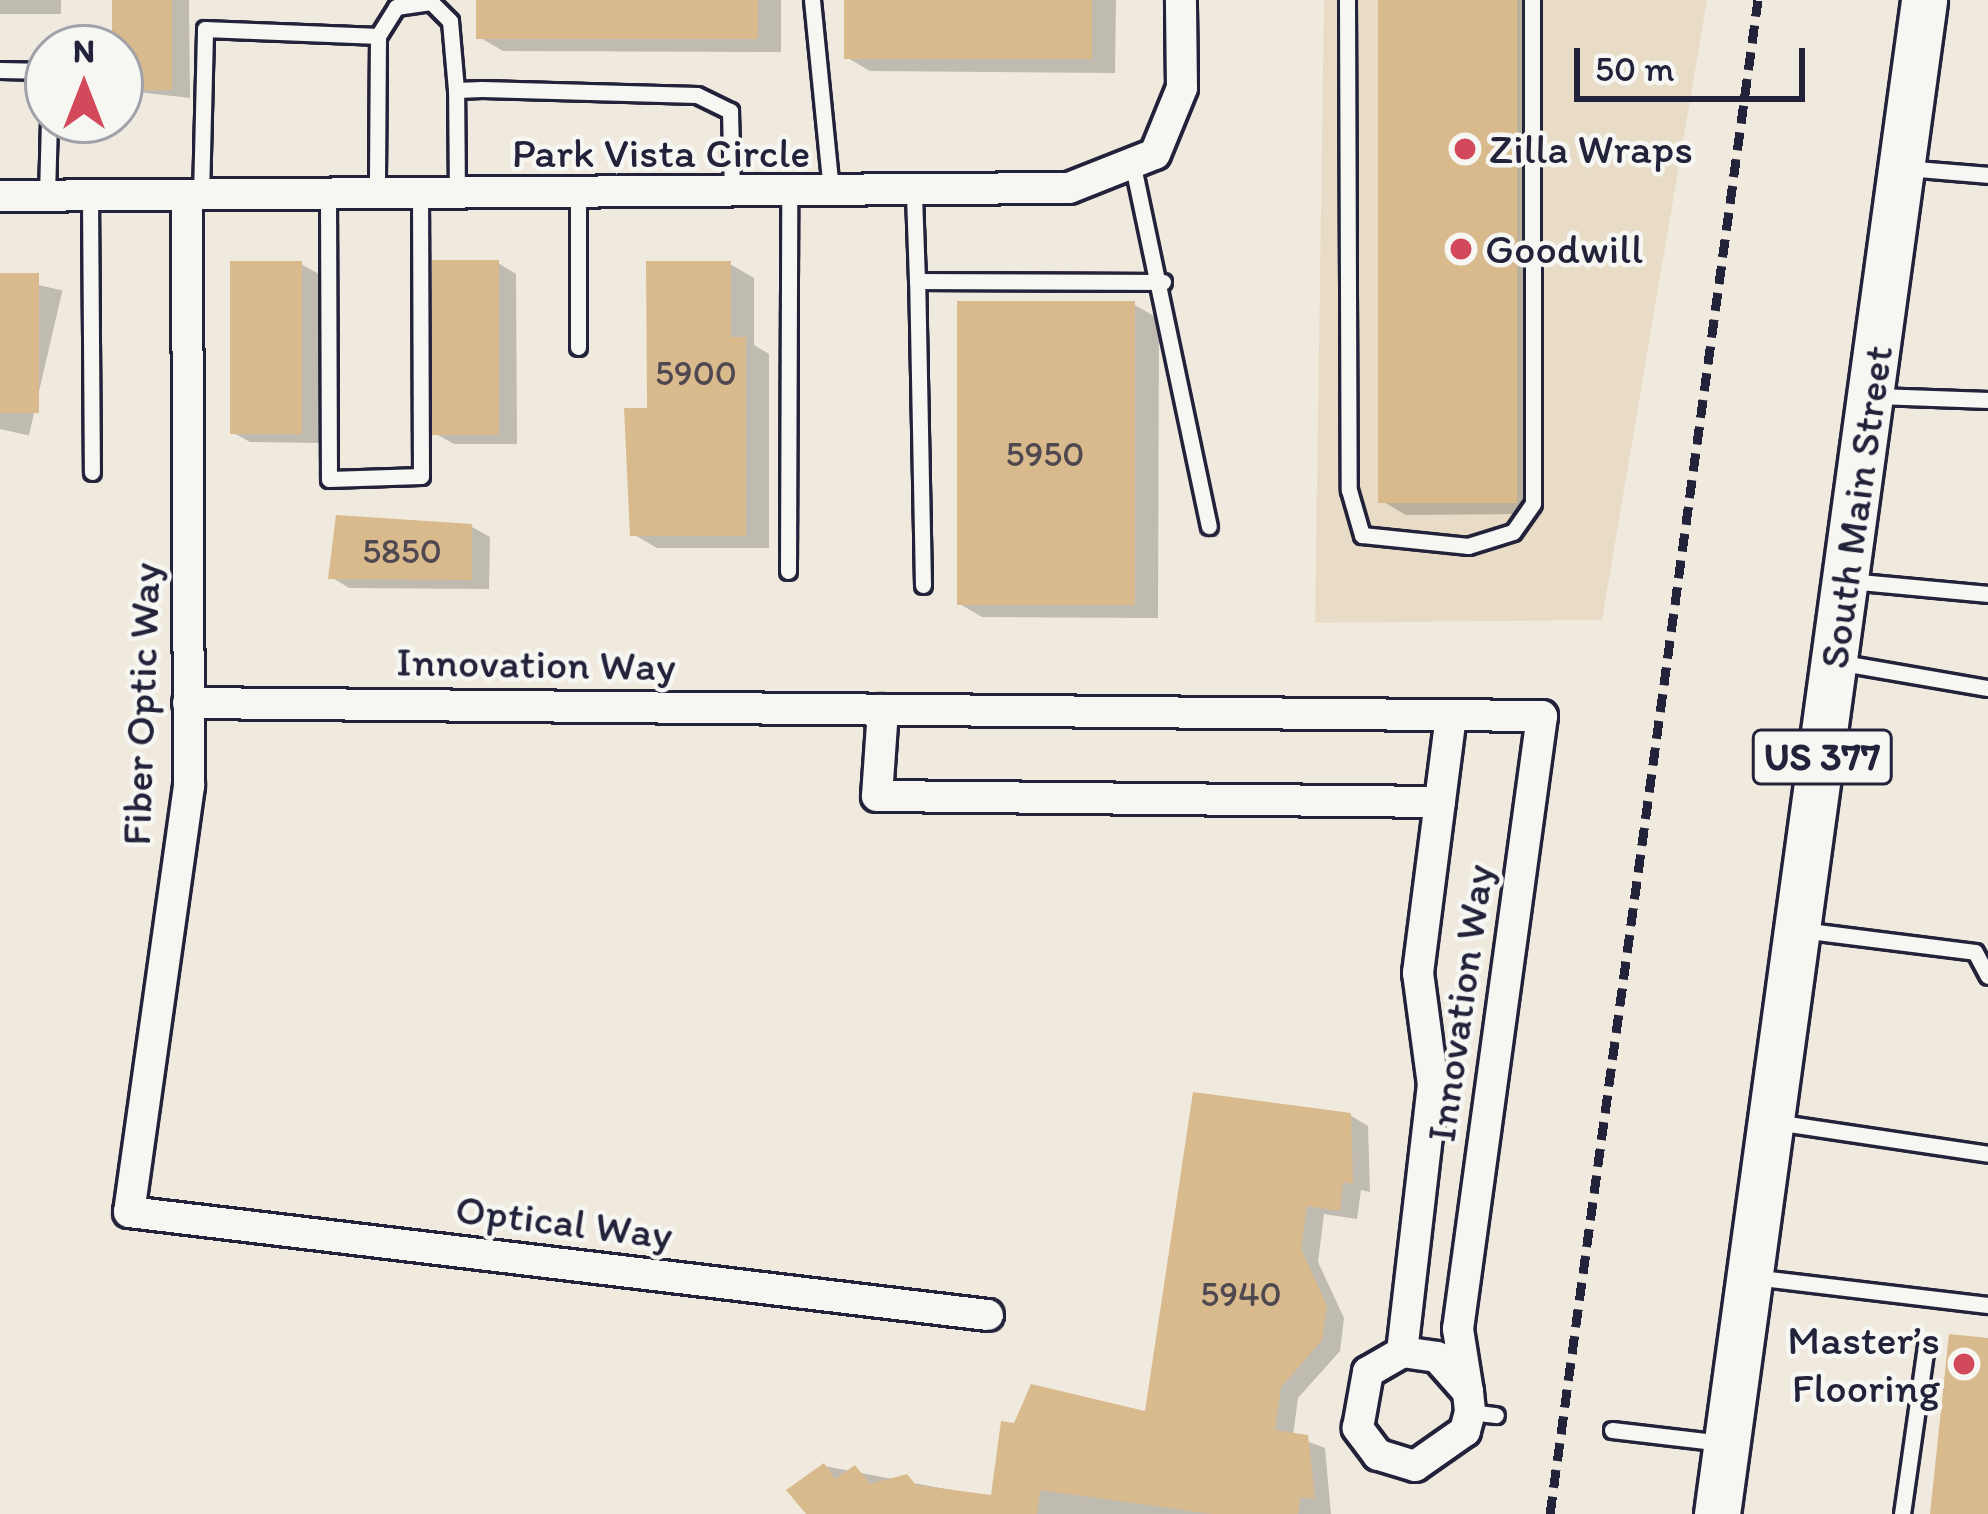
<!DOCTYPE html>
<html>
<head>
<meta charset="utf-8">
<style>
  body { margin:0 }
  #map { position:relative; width:1988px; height:1514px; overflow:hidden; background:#f0eade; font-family:Itim,sans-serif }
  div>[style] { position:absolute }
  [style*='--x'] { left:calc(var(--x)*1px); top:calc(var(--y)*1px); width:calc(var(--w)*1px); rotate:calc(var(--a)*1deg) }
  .built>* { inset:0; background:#e9dcc6 }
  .shadow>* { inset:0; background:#0003; transform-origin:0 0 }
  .building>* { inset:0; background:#d9ba8d; transform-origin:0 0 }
  .roads { filter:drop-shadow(3px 0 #22223b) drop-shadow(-3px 0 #22223b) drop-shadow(0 3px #22223b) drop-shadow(0 -3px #22223b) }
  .lane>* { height:15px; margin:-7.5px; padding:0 7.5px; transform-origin:7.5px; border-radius:7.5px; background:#f6f6f2 }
  .street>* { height:30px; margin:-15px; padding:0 15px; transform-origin:15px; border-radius:15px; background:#f6f6f2 }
  .primary>* { height:45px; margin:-22.5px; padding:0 22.5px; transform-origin:22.5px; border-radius:22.5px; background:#f6f6f2 }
  .rail>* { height:9px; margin-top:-4.5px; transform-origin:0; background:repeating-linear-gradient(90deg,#22223b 0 18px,transparent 0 27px) }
  .dots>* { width:33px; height:33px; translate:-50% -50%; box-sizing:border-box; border:6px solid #f6f6f2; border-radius:50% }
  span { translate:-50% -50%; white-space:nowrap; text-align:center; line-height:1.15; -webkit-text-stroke:9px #f6f6f2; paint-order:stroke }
  .number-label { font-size:36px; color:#504850 }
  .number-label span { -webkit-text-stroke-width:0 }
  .shield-label span { padding:3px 9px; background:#f6f6f2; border:3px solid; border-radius:9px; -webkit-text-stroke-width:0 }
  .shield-label { font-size:39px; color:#22223b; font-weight:700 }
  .poi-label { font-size:42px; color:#22223b }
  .left { translate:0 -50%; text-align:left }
  .right { translate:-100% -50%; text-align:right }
  .street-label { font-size:42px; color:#22223b }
  .north { position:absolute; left:24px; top:24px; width:120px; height:120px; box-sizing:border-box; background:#f6f6f2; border:3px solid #a1a1a9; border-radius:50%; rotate:0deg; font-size:33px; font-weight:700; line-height:48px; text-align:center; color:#22223b }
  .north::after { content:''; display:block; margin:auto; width:42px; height:54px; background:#d1495b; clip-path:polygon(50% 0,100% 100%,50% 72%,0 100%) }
  .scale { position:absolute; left:1574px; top:48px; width:231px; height:54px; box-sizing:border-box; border:6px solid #22223b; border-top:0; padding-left:15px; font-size:36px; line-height:42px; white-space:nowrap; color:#22223b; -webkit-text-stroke:9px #f6f6f2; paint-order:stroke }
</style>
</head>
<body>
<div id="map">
  <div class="built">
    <i style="clip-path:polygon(1324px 0,1707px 0,1602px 620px,1315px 623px)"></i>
  </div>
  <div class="shadow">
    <i style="left:0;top:0;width:61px;height:14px"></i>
    <i style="clip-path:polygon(115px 0,189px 0,190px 98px,120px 90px)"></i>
    <i style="clip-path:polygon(479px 0,781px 0,781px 52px,503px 51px,479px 37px)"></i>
    <i style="clip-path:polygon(847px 0,1116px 0,1115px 73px,870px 71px,846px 57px)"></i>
    <i style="clip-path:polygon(1381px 0,1540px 0,1542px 514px,1406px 515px,1382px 501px)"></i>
    <i style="clip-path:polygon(498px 263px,516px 274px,517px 444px,454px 444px,436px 434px)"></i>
    <i style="clip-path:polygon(301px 264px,319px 274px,319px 443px,250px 442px,232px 432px)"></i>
    <i style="clip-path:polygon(730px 264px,754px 278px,754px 345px,769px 354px,769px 548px,657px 548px,633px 534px,650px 411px)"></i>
    <i style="left:0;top:276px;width:64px;height:149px;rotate:13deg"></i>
    <i style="clip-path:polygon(1135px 305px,1159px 319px,1158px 618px,982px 617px,958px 603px)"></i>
    <i style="clip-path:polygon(472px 527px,490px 537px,489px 589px,349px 588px,331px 577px)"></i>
    <i style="clip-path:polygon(1350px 1115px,1368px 1126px,1370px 1192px,1361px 1190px,1357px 1219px,1324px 1214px,1318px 1262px,1344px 1318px,1340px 1351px,1298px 1398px,1293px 1436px,1325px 1448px,1331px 1514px,810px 1514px,824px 1466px,993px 1498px,1147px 1415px)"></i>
  </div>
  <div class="building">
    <i style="left:112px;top:0;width:60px;height:90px"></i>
    <i style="left:476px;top:0;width:282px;height:39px"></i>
    <i style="left:844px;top:0;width:248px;height:59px"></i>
    <i style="left:1378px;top:0;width:139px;height:503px"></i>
    <i style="left:499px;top:260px;width:175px;height:67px;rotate:90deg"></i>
    <i style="left:230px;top:261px;width:72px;height:173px"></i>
    <i style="clip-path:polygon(646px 261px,731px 261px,731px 337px,746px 337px,746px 536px,630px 536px,624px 408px,647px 408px)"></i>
    <i style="left:0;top:273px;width:39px;height:140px"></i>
    <i style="left:957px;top:301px;width:178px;height:304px"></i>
    <i style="clip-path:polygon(336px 515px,472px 524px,472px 580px,328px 579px)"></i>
    <i style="clip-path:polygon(1193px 1092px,1351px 1113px,1353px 1184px,1343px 1182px,1340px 1211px,1307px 1206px,1301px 1249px,1327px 1306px,1322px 1340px,1281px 1387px,1275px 1430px,1308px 1435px,1315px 1499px,1300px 1497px,1298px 1514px,1212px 1514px,1040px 1490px,1037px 1514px,806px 1514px,786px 1490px,824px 1463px,835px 1479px,855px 1465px,870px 1484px,907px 1474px,916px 1485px,991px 1495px,1001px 1421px,1014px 1423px,1031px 1384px,1145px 1411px)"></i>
    <i style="clip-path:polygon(1949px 1334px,1988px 1338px,1988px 1514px,1930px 1514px)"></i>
  </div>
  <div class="roads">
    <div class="lane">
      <i style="--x:812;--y:0;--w:193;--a:84.3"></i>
      <i style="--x:1347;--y:0;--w:490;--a:89.8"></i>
      <i style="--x:1349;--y:490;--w:47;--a:73.9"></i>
      <i style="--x:1362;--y:535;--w:107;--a:5.9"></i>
      <i style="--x:1468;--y:546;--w:47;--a:-17.3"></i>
      <i style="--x:1513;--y:532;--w:35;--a:-55"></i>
      <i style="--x:1533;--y:503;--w:503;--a:-90.11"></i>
      <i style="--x:378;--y:36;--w:34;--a:-58"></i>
      <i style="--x:396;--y:7;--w:35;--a:-8"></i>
      <i style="--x:431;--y:2;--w:27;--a:45"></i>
      <i style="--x:450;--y:21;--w:69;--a:85"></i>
      <i style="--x:0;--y:70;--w:48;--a:1.2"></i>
      <i style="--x:1905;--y:168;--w:83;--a:4.8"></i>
      <i style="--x:1134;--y:171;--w:363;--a:78.1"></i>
      <i style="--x:457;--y:195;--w:105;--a:-90.5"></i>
      <i style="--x:456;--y:90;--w:26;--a:-2"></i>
      <i style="--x:482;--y:89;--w:215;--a:1.6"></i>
      <i style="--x:697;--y:95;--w:37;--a:26"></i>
      <i style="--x:730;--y:111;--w:82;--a:88.6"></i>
      <i style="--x:578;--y:195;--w:152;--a:90"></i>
      <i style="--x:914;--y:195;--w:86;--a:88"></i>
      <i style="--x:47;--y:196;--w:76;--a:-88.5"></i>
      <i style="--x:90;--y:196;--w:276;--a:89.6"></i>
      <i style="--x:201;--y:196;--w:167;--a:-88.6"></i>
      <i style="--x:205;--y:29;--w:173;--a:2.3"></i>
      <i style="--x:378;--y:36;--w:160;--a:90.4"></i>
      <i style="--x:328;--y:196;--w:283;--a:89.8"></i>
      <i style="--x:329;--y:479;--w:92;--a:-1.9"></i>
      <i style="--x:421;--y:476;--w:281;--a:-90.2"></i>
      <i style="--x:1877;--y:396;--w:111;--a:2.1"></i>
      <i style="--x:788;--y:571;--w:376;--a:-89.8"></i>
      <i style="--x:1849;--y:581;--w:140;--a:5.3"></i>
      <i style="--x:923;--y:585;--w:304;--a:-91.1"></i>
      <i style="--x:917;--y:281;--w:246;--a:0.2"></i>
      <i style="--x:1837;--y:662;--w:153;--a:9.8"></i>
      <i style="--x:1801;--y:930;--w:175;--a:7.2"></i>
      <i style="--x:1975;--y:952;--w:27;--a:62"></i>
      <i style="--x:1775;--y:1122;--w:215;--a:8.5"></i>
      <i style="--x:1753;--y:1277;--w:237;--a:6.8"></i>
      <i style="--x:1470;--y:1412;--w:26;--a:7"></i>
      <i style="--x:1612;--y:1430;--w:111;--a:6.7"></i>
      <i style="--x:1902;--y:1514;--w:170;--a:-81.9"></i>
    </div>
    <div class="street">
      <i style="--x:0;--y:196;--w:1069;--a:-0.43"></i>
      <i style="--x:1069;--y:188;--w:92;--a:-21.6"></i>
      <i style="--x:1155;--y:154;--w:71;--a:-67.8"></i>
      <i style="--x:1182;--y:88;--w:88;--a:-90.7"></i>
      <i style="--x:187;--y:196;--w:590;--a:89.81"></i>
      <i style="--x:189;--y:786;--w:430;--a:98"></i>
      <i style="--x:129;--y:1212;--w:865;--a:6.84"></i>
      <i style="--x:188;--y:703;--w:1354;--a:0.55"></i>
      <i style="--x:1542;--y:716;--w:619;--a:97.8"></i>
      <i style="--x:1458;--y:1329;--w:64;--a:81"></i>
      <i style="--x:1468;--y:1392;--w:20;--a:84"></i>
      <i style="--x:1470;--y:1412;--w:20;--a:105"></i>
      <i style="--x:1465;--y:1431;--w:61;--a:145"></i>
      <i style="--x:1415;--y:1466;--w:39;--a:-163"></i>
      <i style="--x:1378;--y:1455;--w:34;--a:-127"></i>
      <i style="--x:1358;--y:1428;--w:57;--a:-79.9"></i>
      <i style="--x:1368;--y:1372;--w:39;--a:-30"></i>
      <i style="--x:1402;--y:1352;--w:35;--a:8"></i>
      <i style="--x:1437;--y:1357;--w:47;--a:48.5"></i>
      <i style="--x:883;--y:710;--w:86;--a:94"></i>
      <i style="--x:877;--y:796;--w:563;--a:0.61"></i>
      <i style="--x:1402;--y:1352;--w:269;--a:-83.4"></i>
      <i style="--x:1433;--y:1085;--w:113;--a:-97.6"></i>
      <i style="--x:1418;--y:973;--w:260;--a:-82.7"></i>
    </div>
    <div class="primary">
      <i style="--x:1717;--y:1514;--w:1528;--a:-82.21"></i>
    </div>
  </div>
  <div class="rail">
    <i style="--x:1550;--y:1514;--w:1528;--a:-82.18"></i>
  </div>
  <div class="dots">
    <i style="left:1465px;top:149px;background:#d1495b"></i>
    <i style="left:1461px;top:249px;background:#d1495b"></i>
    <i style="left:1964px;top:1364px;background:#d1495b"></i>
  </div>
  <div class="number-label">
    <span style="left:696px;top:373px">5900</span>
    <span style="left:1045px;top:454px">5950</span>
    <span style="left:402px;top:551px">5850</span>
    <span style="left:1241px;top:1294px">5940</span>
  </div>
  <div class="shield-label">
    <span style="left:1822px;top:757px">US 377</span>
  </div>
  <div class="poi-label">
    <span class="left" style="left:1489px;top:149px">Zilla Wraps</span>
    <span class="left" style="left:1485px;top:249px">Goodwill</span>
    <span class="right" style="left:1940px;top:1364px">Master’s<br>Flooring</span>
  </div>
  <div class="street-label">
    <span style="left:661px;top:153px">Park Vista Circle</span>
    <span style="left:1856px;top:507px;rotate:-82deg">South Main Street</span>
    <span style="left:536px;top:664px;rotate:1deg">Innovation Way</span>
    <span style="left:141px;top:704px;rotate:-88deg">Fiber Optic Way</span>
    <span style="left:1460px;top:1003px;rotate:-82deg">Innovation Way</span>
    <span style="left:564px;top:1222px;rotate:7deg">Optical Way</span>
  </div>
  <div class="north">N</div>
  <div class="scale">50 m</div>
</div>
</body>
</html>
